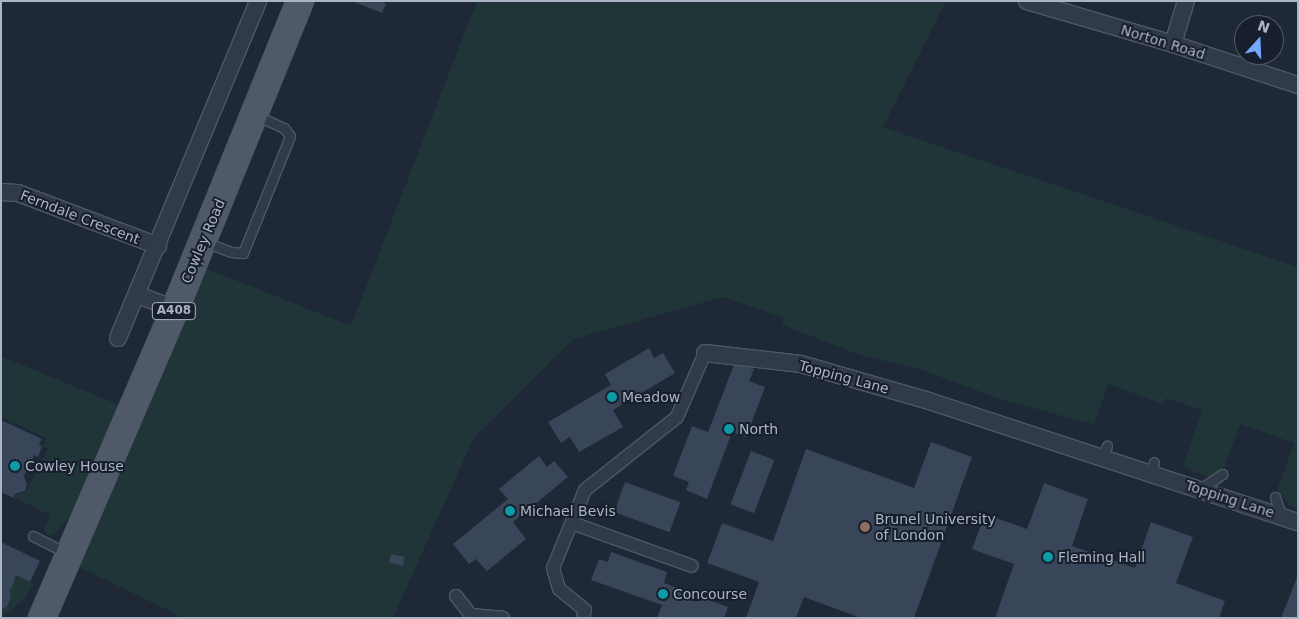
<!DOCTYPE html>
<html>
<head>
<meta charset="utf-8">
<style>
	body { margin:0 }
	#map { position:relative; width:1299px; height:619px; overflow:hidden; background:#1e2837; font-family:"DejaVu Sans",sans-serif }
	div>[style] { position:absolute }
	.green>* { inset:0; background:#203538 }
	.building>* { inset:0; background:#394558; transform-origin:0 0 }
	.roads { filter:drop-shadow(1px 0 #4f5766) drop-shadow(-1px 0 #4f5766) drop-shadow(0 1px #4f5766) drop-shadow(0 -1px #4f5766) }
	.service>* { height:9px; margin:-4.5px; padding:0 4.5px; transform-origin:4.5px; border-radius:4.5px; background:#313a48 }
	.pedestrian>* { height:12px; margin:-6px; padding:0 6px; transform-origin:6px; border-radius:6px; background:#313a48 }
	.minor>* { height:16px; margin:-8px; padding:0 8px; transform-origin:8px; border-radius:8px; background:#313a48 }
	.primary>* { height:26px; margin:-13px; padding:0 13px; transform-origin:13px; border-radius:13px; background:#4f5968 }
	.dots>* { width:14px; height:14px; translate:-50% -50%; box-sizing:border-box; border:2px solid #171f2c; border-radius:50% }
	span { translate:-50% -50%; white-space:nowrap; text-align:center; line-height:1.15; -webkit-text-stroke:4px #171f2c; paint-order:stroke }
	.shield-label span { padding:1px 4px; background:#171f2c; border:1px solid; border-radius:4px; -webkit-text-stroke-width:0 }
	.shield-label { font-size:12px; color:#abb4c5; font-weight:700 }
	.street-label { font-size:14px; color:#abb4c5 }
	.poi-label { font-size:14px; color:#abb4c5 }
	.left { translate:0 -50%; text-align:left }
	.frame { position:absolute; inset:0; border:2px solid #abb4c5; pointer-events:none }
	.north { position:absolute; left:1234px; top:15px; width:50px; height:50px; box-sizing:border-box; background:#171f2c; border:1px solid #525b69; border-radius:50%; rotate:20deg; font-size:14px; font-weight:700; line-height:20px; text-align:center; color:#abb4c5 }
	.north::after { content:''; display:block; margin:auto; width:18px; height:22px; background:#76a6ff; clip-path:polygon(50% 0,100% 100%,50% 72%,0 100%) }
</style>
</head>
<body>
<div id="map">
	<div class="green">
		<div style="clip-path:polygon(477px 1px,946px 1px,883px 127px,1298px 267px,1298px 509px,1289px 505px,1277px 491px,1294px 443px,1240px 424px,1224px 468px,1209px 477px,1183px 467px,1202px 410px,1166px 398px,1164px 404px,1108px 384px,1094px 424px,1080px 421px,997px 398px,916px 368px,863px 356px,782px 325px,784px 318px,723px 297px,574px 339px,474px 437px,393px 618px,184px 618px,67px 561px,197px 265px,351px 326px)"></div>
		<div style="clip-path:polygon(1px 356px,119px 405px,72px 515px,53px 535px,48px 535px,44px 531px,50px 515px,15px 498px,17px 495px,26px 492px,48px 449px,42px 446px,46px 438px,1px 417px)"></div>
		<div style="clip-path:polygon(16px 575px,34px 584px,24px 600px,1px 617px,1px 610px,7px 607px,11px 597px,9px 589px,11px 590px)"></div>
	</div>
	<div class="building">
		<div style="clip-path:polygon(352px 1px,380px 1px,386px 4px,382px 13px)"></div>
		<div style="clip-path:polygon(649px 348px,654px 358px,663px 353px,675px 373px,613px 410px,623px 427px,579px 452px,570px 437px,561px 443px,548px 422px,611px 385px,605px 374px)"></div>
		<div style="clip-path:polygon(735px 362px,754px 369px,749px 381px,765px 387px,746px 437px,732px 432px,707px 499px,686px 490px,689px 482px,673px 476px,692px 426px,708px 432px)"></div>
		<div style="clip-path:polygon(1px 420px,42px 439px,39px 444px,42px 446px,38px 457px,34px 455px,24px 476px,27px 485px,25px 491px,15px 494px,14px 498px,1px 492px)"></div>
		<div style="clip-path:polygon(931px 442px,972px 457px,914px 618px,861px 618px,804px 597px,796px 618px,746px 618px,759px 582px,707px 563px,722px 523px,773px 541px,806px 449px,914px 488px)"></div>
		<div style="left:751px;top:451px;width:25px;height:57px;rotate:21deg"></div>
		<div style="clip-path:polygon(539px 456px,547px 467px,554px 461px,568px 477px,513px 522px,526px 539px,487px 571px,476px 559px,469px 564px,453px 544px,508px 499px,499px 489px)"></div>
		<div style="left:625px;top:482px;width:59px;height:32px;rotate:20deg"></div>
		<div style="clip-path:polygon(1044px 483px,1088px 499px,1072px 546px,1135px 568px,1151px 522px,1193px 537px,1176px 583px,1225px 601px,1219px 618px,995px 618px,1014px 564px,972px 549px,985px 514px,1027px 529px)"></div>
		<div style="clip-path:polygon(1px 542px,40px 561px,30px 582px,16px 575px,11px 590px,9px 589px,11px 597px,7px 607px,1px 610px)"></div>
		<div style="clip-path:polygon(611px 552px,667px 572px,664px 583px,728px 607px,724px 618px,657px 618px,662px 605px,591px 580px,599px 559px,608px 562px)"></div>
		<div style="left:391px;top:554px;width:14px;height:9px;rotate:12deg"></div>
		<div style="clip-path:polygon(1298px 575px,1298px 618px,1281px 618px)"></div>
	</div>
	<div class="roads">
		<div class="service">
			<div style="left:205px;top:242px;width:28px;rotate:21deg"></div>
			<div style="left:231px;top:252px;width:12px;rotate:5deg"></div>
			<div style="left:243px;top:253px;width:126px;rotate:-68.1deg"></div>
			<div style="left:290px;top:136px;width:10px;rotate:-127deg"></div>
			<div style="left:284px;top:128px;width:32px;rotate:-156deg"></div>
			<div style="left:1103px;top:458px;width:13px;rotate:-72deg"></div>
			<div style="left:1151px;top:473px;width:11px;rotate:-75deg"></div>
			<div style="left:1200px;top:489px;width:27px;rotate:-34deg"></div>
			<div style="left:1275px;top:497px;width:20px;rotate:72deg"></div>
			<div style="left:33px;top:536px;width:38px;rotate:27deg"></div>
		</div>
		<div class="pedestrian">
			<div style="left:572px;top:523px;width:127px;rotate:19.7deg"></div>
			<div style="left:456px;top:596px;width:24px;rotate:52deg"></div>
			<div style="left:473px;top:618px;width:4px;rotate:-124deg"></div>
			<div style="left:471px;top:615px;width:32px;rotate:5deg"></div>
			<div style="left:583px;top:618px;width:8px;rotate:-76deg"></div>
			<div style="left:585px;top:610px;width:33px;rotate:-141deg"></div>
			<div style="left:559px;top:589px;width:22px;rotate:-106deg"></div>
			<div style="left:553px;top:568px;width:84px;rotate:-67.7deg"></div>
			<div style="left:585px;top:490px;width:117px;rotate:-38.4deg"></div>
			<div style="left:677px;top:417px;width:70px;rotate:-66.4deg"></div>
		</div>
		<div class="minor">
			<div style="left:1027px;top:1px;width:152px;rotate:16.4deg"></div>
			<div style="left:1173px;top:44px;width:132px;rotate:18.2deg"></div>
			<div style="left:1173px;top:44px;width:45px;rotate:-73.2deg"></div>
			<div style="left:1px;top:192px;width:17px;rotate:3deg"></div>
			<div style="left:18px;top:193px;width:150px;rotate:20.7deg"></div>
			<div style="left:138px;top:295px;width:40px;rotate:21deg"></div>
			<div style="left:118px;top:338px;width:365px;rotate:-67.4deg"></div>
			<div style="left:705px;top:353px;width:97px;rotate:6.5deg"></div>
			<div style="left:801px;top:364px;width:133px;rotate:16.1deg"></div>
			<div style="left:929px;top:401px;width:388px;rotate:18.2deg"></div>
		</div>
		<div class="primary">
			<div style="left:42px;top:618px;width:336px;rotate:-66.7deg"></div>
			<div style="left:175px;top:309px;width:332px;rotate:-67.9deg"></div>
		</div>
	</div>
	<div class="dots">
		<div style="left:612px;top:397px;background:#0f9aa8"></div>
		<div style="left:729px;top:429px;background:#0f9aa8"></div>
		<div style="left:15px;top:466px;background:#0f9aa8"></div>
		<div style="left:510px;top:511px;background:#0f9aa8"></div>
		<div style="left:865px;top:527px;background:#8d6e63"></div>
		<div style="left:1048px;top:557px;background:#0f9aa8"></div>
		<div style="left:663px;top:594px;background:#0f9aa8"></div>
	</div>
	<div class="shield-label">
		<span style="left:174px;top:311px">A408</span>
	</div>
	<div class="street-label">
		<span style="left:1163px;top:42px;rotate:17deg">Norton Road</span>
		<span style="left:80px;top:217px;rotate:21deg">Ferndale Crescent</span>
		<span style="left:203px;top:241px;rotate:-67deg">Cowley Road</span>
		<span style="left:844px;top:377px;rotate:15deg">Topping Lane</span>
		<span style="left:1230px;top:499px;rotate:18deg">Topping Lane</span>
	</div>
	<div class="poi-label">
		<span class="left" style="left:622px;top:397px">Meadow</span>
		<span class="left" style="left:739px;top:429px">North</span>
		<span class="left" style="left:25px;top:466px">Cowley House</span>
		<span class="left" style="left:520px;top:511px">Michael Bevis</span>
		<span class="left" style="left:875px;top:527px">Brunel University<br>of London</span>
		<span class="left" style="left:1058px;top:557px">Fleming Hall</span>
		<span class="left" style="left:673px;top:594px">Concourse</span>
	</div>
	<div class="frame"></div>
	<div class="north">N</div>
</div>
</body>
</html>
